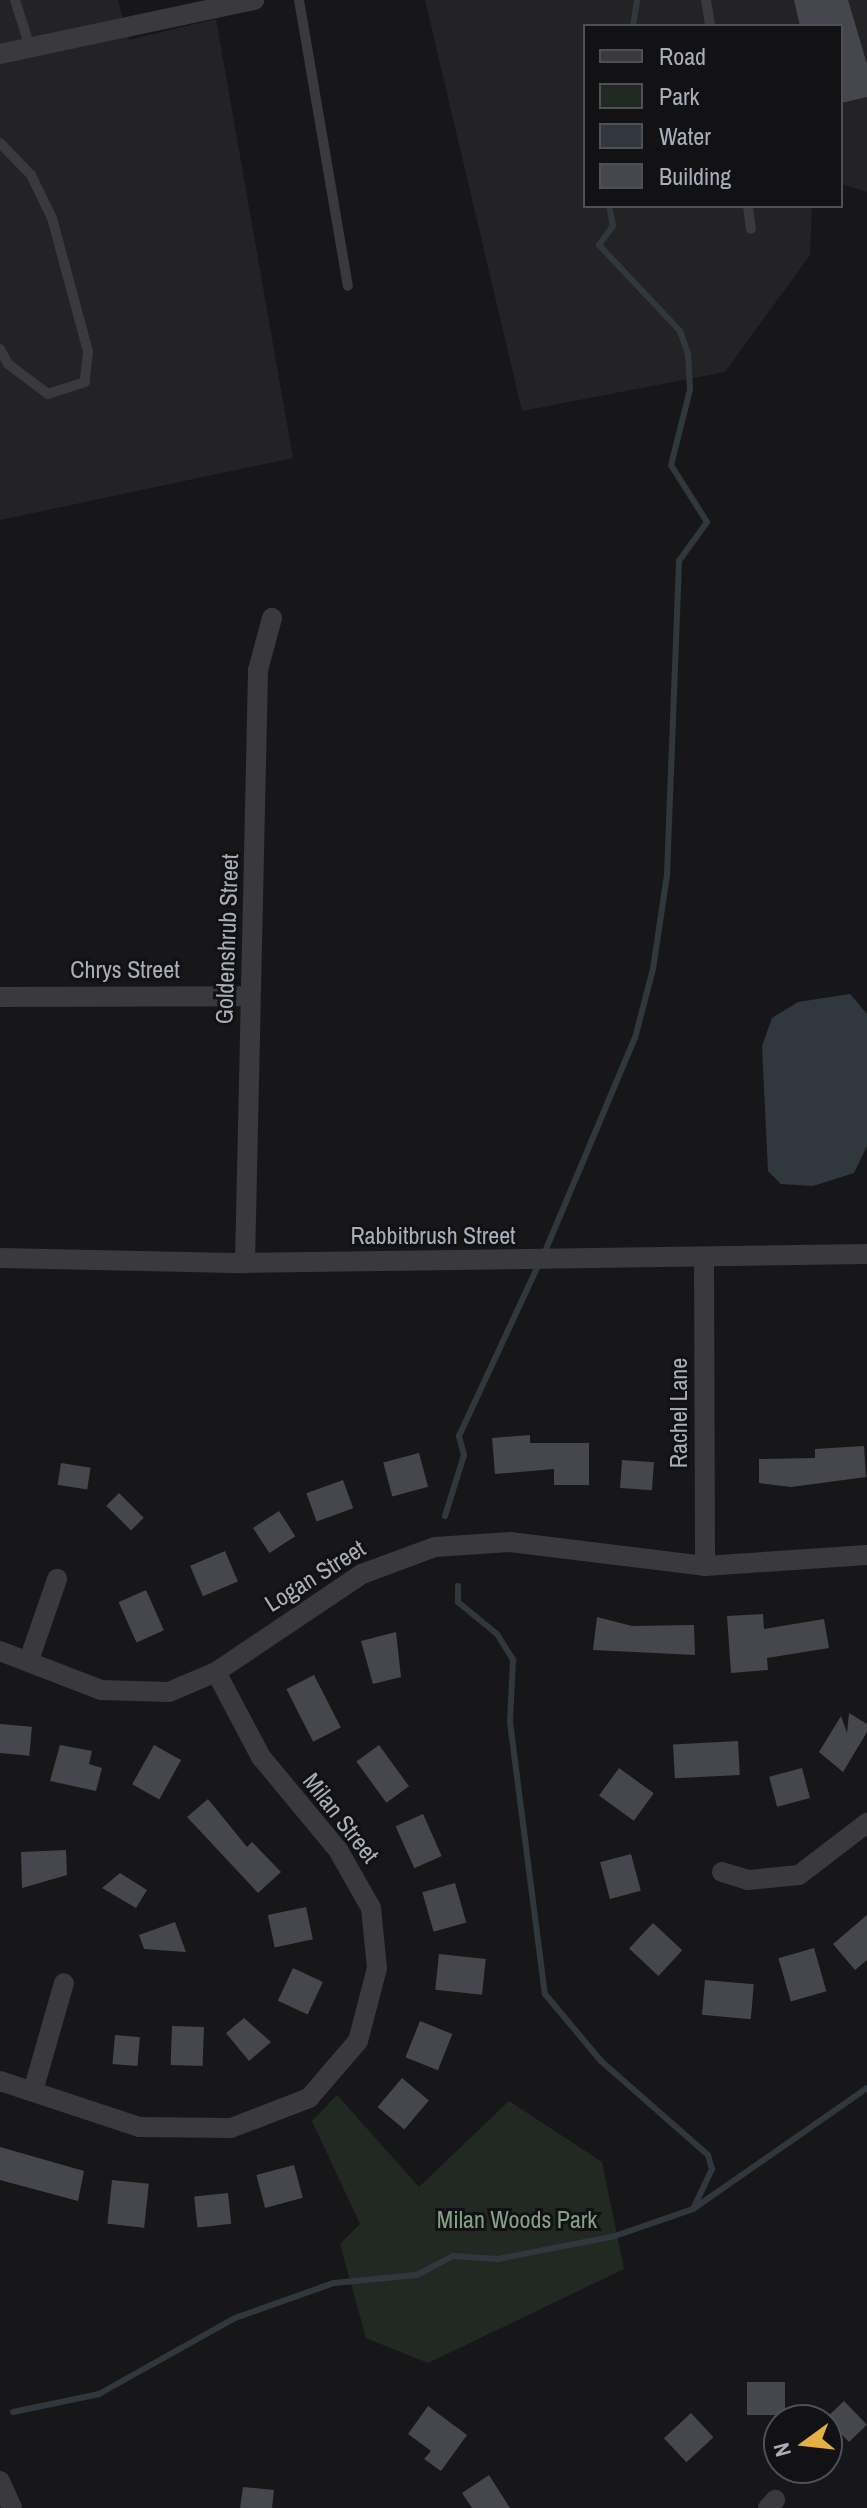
<!DOCTYPE html>
<html>
<head>
<meta charset="utf-8">
<style>
	body { margin:0 }
	#map { position:relative; width:867px; height:2508px; overflow:hidden; background:#171719; font-family:"Archivo Narrow",sans-serif }
	div>[style] { position:absolute }
	.built>* { inset:0; background:#232326 }
	.green>* { inset:0; background:#222923 }
	.water>* { inset:0; background:#30383e }
	.stream>* { height:6px; margin:-3px; padding:0 3px; transform-origin:3px; border-radius:3px; background:#30383e }
	.building>* { inset:0; background:#46474c; transform-origin:0 0 }
	.service>* { height:10px; margin:-5px; padding:0 5px; transform-origin:5px; border-radius:5px; background:#39393e }
	.minor>* { height:20px; margin:-10px; padding:0 10px; transform-origin:10px; border-radius:10px; background:#39393e }
	span { translate:-50% -50%; white-space:nowrap; text-align:center; line-height:1.15; -webkit-text-stroke:6px #121214; paint-order:stroke }
	.street-label { font-size:24px; color:#aaaeb8 }
	.park-label { font-size:24px; color:#83a185 }
	.legend { position:absolute; left:583px; top:24px; width:260px; height:184px; box-sizing:border-box; background:#121214; border:2px solid #4f5056; margin:0; padding:10px 14px; list-style:none; font-size:24px; color:#aaaeb8 }
	.legend li { display:flex; align-items:center; gap:16px; height:40px }
	.legend b { width:40px; border:2px solid #4f5056 }
	.north { position:absolute; left:763px; top:2404px; width:80px; height:80px; box-sizing:border-box; background:#121214; border:2px solid #4f5056; border-radius:50%; rotate:255deg; font-size:22px; font-weight:700; line-height:32px; text-align:center; color:#aaaeb8 }
	.north::after { content:''; display:block; margin:auto; width:28px; height:36px; background:#e5b143; clip-path:polygon(50% 0,100% 100%,50% 72%,0 100%) }
</style>
</head>
<body>
<div id="map">
	<div class="built">
		<div style="clip-path:polygon(0 0,118px 0,129px 40px,216px 19px,293px 458px,0 520px)"></div>
		<div style="clip-path:polygon(425px 0,867px 0,867px 192px,841px 184px,841px 26px,585px 26px,585px 206px,812px 206px,810px 255px,725px 372px,522px 411px)"></div>
	</div>
	<div class="green">
		<div style="clip-path:polygon(337px 2095px,419px 2187px,509px 2101px,602px 2162px,624px 2269px,428px 2363px,366px 2338px,340px 2244px,360px 2224px,312px 2121px)"></div>
	</div>
	<div class="water">
		<div style="clip-path:polygon(850px 994px,867px 1014px,867px 1146px,854px 1173px,813px 1186px,781px 1184px,768px 1171px,762px 1046px,772px 1018px,798px 1002px)"></div>
	</div>
	<div class="stream">
		<div style="left:633px;top:26px;width:26px;rotate:-81deg"></div>
		<div style="left:544px;top:1254px;width:234px;rotate:-67.2deg"></div>
		<div style="left:635px;top:1038px;width:71px;rotate:-75.4deg"></div>
		<div style="left:653px;top:969px;width:95px;rotate:-81.5deg"></div>
		<div style="left:667px;top:875px;width:314px;rotate:-87.8deg"></div>
		<div style="left:679px;top:561px;width:48px;rotate:-54.3deg"></div>
		<div style="left:707px;top:522px;width:67px;rotate:-122.3deg"></div>
		<div style="left:671px;top:465px;width:77px;rotate:-75.8deg"></div>
		<div style="left:690px;top:390px;width:36px;rotate:-93deg"></div>
		<div style="left:688px;top:354px;width:24px;rotate:-109deg"></div>
		<div style="left:680px;top:331px;width:118px;rotate:-133.3deg"></div>
		<div style="left:599px;top:245px;width:24px;rotate:-54deg"></div>
		<div style="left:613px;top:226px;width:20px;rotate:-101deg"></div>
		<div style="left:445px;top:1516px;width:64px;rotate:-72.7deg"></div>
		<div style="left:464px;top:1455px;width:20px;rotate:-105deg"></div>
		<div style="left:459px;top:1436px;width:190px;rotate:-65.1deg"></div>
		<div style="left:458px;top:1586px;width:16px;rotate:90deg"></div>
		<div style="left:458px;top:1602px;width:50px;rotate:39.4deg"></div>
		<div style="left:497px;top:1634px;width:31px;rotate:58deg"></div>
		<div style="left:513px;top:1660px;width:62px;rotate:92.8deg"></div>
		<div style="left:510px;top:1722px;width:274px;rotate:82.7deg"></div>
		<div style="left:545px;top:1994px;width:87px;rotate:50.1deg"></div>
		<div style="left:601px;top:2061px;width:142px;rotate:41.3deg"></div>
		<div style="left:708px;top:2155px;width:15px;rotate:74deg"></div>
		<div style="left:712px;top:2169px;width:44px;rotate:115.4deg"></div>
		<div style="left:13px;top:2412px;width:88px;rotate:-11.8deg"></div>
		<div style="left:99px;top:2394px;width:156px;rotate:-29.2deg"></div>
		<div style="left:235px;top:2318px;width:105px;rotate:-19.5deg"></div>
		<div style="left:334px;top:2283px;width:83px;rotate:-5.5deg"></div>
		<div style="left:417px;top:2275px;width:41px;rotate:-27.8deg"></div>
		<div style="left:453px;top:2256px;width:45px;rotate:3.8deg"></div>
		<div style="left:498px;top:2259px;width:119px;rotate:-11.1deg"></div>
		<div style="left:615px;top:2236px;width:83px;rotate:-19.1deg"></div>
		<div style="left:693px;top:2209px;width:212px;rotate:-34.8deg"></div>
	</div>
	<div class="building">
		<div style="clip-path:polygon(794px 0,848px 0,867px 64px,867px 97px,841px 103px,841px 26px,800px 26px)"></div>
		<div style="clip-path:polygon(530px 1435px,530px 1443px,589px 1443px,589px 1485px,554px 1485px,554px 1469px,495px 1474px,492px 1438px)"></div>
		<div style="clip-path:polygon(864px 1446px,866px 1477px,791px 1487px,759px 1483px,759px 1459px,815px 1458px,815px 1449px)"></div>
		<div style="left:419px;top:1453px;width:35px;height:37px;rotate:75deg"></div>
		<div style="left:622px;top:1460px;width:32px;height:28px;rotate:4deg"></div>
		<div style="left:61px;top:1463px;width:30px;height:22px;rotate:9deg"></div>
		<div style="left:343px;top:1480px;width:30px;height:39px;rotate:70deg"></div>
		<div style="left:119px;top:1493px;width:35px;height:18px;rotate:45deg"></div>
		<div style="left:279px;top:1511px;width:30px;height:31px;rotate:57deg"></div>
		<div style="left:225px;top:1551px;width:33px;height:38px;rotate:67deg"></div>
		<div style="left:146px;top:1590px;width:44px;height:30px;rotate:66deg"></div>
		<div style="clip-path:polygon(763px 1614px,764px 1629px,824px 1619px,829px 1648px,767px 1658px,768px 1670px,731px 1673px,727px 1616px)"></div>
		<div style="clip-path:polygon(597px 1617px,632px 1626px,694px 1625px,695px 1655px,593px 1650px)"></div>
		<div style="clip-path:polygon(396px 1632px,401px 1677px,373px 1684px,361px 1641px)"></div>
		<div style="left:314px;top:1675px;width:59px;height:31px;rotate:63deg"></div>
		<div style="clip-path:polygon(849px 1713px,867px 1724px,867px 1732px,843px 1772px,819px 1752px,841px 1716px,847px 1733px)"></div>
		<div style="left:0;top:1724px;width:32px;height:29px;rotate:5deg"></div>
		<div style="left:738px;top:1741px;width:34px;height:65px;rotate:87deg"></div>
		<div style="clip-path:polygon(60px 1745px,92px 1751px,89px 1764px,102px 1768px,96px 1791px,50px 1781px)"></div>
		<div style="left:154px;top:1745px;width:31px;height:45px;rotate:29deg"></div>
		<div style="left:379px;top:1745px;width:51px;height:28px;rotate:54deg"></div>
		<div style="left:619px;top:1768px;width:43px;height:34px;rotate:36deg"></div>
		<div style="left:802px;top:1768px;width:31px;height:34px;rotate:75deg"></div>
		<div style="clip-path:polygon(208px 1799px,247px 1847px,252px 1842px,281px 1872px,258px 1893px,187px 1817px)"></div>
		<div style="left:423px;top:1814px;width:46px;height:30px;rotate:66deg"></div>
		<div style="clip-path:polygon(66px 1850px,67px 1875px,22px 1888px,21px 1852px)"></div>
		<div style="left:631px;top:1854px;width:38px;height:32px;rotate:75deg"></div>
		<div style="clip-path:polygon(120px 1873px,147px 1890px,136px 1908px,102px 1888px)"></div>
		<div style="left:455px;top:1883px;width:41px;height:34px;rotate:74deg"></div>
		<div style="left:306px;top:1907px;width:33px;height:39px;rotate:78deg"></div>
		<div style="clip-path:polygon(867px 1915px,867px 1960px,855px 1970px,833px 1944px)"></div>
		<div style="clip-path:polygon(175px 1922px,186px 1952px,144px 1949px,139px 1935px)"></div>
		<div style="left:653px;top:1923px;width:40px;height:35px;rotate:43deg"></div>
		<div style="left:814px;top:1948px;width:45px;height:37px;rotate:74deg"></div>
		<div style="left:439px;top:1954px;width:47px;height:36px;rotate:6deg"></div>
		<div style="left:293px;top:1968px;width:33px;height:36px;rotate:25deg"></div>
		<div style="left:705px;top:1980px;width:49px;height:35px;rotate:5deg"></div>
		<div style="clip-path:polygon(244px 2018px,271px 2042px,249px 2061px,226px 2033px)"></div>
		<div style="left:420px;top:2021px;width:35px;height:39px;rotate:22deg"></div>
		<div style="left:172px;top:2026px;width:32px;height:39px;rotate:2deg"></div>
		<div style="left:115px;top:2035px;width:25px;height:29px;rotate:5deg"></div>
		<div style="left:402px;top:2078px;width:35px;height:38px;rotate:40deg"></div>
		<div style="clip-path:polygon(0 2147px,84px 2171px,78px 2201px,0 2180px)"></div>
		<div style="left:294px;top:2165px;width:34px;height:39px;rotate:75deg"></div>
		<div style="left:112px;top:2180px;width:37px;height:44px;rotate:6deg"></div>
		<div style="left:228px;top:2193px;width:31px;height:34px;rotate:84deg"></div>
		<div style="left:747px;top:2382px;width:38px;height:33px"></div>
		<div style="left:844px;top:2401px;width:33px;height:25px;rotate:46deg"></div>
		<div style="clip-path:polygon(428px 2406px,467px 2435px,441px 2471px,424px 2459px,431px 2451px,408px 2434px)"></div>
		<div style="left:691px;top:2413px;width:33px;height:37px;rotate:47deg"></div>
		<div style="clip-path:polygon(489px 2475px,510px 2508px,472px 2508px,462px 2493px)"></div>
		<div style="clip-path:polygon(243px 2487px,274px 2490px,272px 2508px,240px 2508px)"></div>
	</div>
	<div class="service">
		<div style="left:15px;top:0;width:49px;rotate:72.3deg"></div>
		<div style="left:299px;top:0;width:290px;rotate:80.3deg"></div>
		<div style="left:706px;top:0;width:26px;rotate:81deg"></div>
		<div style="left:0;top:143px;width:45px;rotate:45.9deg"></div>
		<div style="left:31px;top:175px;width:48px;rotate:64deg"></div>
		<div style="left:52px;top:218px;width:138px;rotate:74.9deg"></div>
		<div style="left:88px;top:351px;width:31px;rotate:96deg"></div>
		<div style="left:85px;top:382px;width:39px;rotate:162deg"></div>
		<div style="left:48px;top:394px;width:50px;rotate:-143.1deg"></div>
		<div style="left:8px;top:364px;width:17px;rotate:-118deg"></div>
		<div style="left:748px;top:206px;width:23px;rotate:83deg"></div>
	</div>
	<div class="minor">
		<div style="left:0;top:54px;width:260px;rotate:-12deg"></div>
		<div style="left:0;top:997px;width:250px;rotate:-0.2deg"></div>
		<div style="left:0;top:1258px;width:245px;rotate:1.2deg"></div>
		<div style="left:245px;top:1263px;width:622px;rotate:-0.83deg"></div>
		<div style="left:704px;top:1259px;width:307px;rotate:89.8deg"></div>
		<div style="left:245px;top:1263px;width:593px;rotate:-88.74deg"></div>
		<div style="left:258px;top:670px;width:54px;rotate:-74.9deg"></div>
		<div style="left:0;top:1651px;width:108px;rotate:21.1deg"></div>
		<div style="left:101px;top:1690px;width:68px;rotate:1.7deg"></div>
		<div style="left:169px;top:1692px;width:51px;rotate:-23.1deg"></div>
		<div style="left:216px;top:1672px;width:176px;rotate:-33.9deg"></div>
		<div style="left:362px;top:1574px;width:78px;rotate:-20.3deg"></div>
		<div style="left:435px;top:1547px;width:75px;rotate:-3.8deg"></div>
		<div style="left:510px;top:1542px;width:196px;rotate:7deg"></div>
		<div style="left:705px;top:1566px;width:162px;rotate:-3.9deg"></div>
		<div style="left:29px;top:1660px;width:86px;rotate:-70.9deg"></div>
		<div style="left:722px;top:1872px;width:27px;rotate:17deg"></div>
		<div style="left:748px;top:1880px;width:51px;rotate:-5.6deg"></div>
		<div style="left:799px;top:1875px;width:86px;rotate:-37.4deg"></div>
		<div style="left:0;top:2081px;width:146px;rotate:18.3deg"></div>
		<div style="left:139px;top:2127px;width:92px;rotate:0.6deg"></div>
		<div style="left:231px;top:2128px;width:84px;rotate:-21deg"></div>
		<div style="left:309px;top:2098px;width:75px;rotate:-49.3deg"></div>
		<div style="left:358px;top:2041px;width:75px;rotate:-75.4deg"></div>
		<div style="left:377px;top:1968px;width:60px;rotate:-95.7deg"></div>
		<div style="left:371px;top:1908px;width:67px;rotate:-119.6deg"></div>
		<div style="left:338px;top:1850px;width:121px;rotate:-129.6deg"></div>
		<div style="left:261px;top:1757px;width:96px;rotate:-117.9deg"></div>
		<div style="left:33px;top:2091px;width:112px;rotate:-74deg"></div>
		<div style="left:0;top:2481px;width:30px;rotate:66deg"></div>
		<div style="left:768px;top:2508px;width:11px;rotate:-49deg"></div>
	</div>
	<div class="street-label">
		<span style="left:227px;top:939px;rotate:-88deg">Goldenshrub Street</span>
		<span style="left:125px;top:970px">Chrys Street</span>
		<span style="left:433px;top:1236px">Rabbitbrush Street</span>
		<span style="left:679px;top:1413px;rotate:-90deg">Rachel Lane</span>
		<span style="left:315px;top:1576px;rotate:-32deg">Logan Street</span>
		<span style="left:341px;top:1818px;rotate:52deg">Milan Street</span>
	</div>
	<div class="park-label">
		<span style="left:517px;top:2220px">Milan Woods Park</span>
	</div>
	<ul class="legend">
	<li><b style="height:10px;background:#39393e"></b>Road</li>
	<li><b style="height:22px;background:#222923"></b>Park</li>
	<li><b style="height:22px;background:#30383e"></b>Water</li>
	<li><b style="height:22px;background:#46474c"></b>Building</li>
	</ul>
	<div class="north">N</div>
</div>
</body>
</html>
